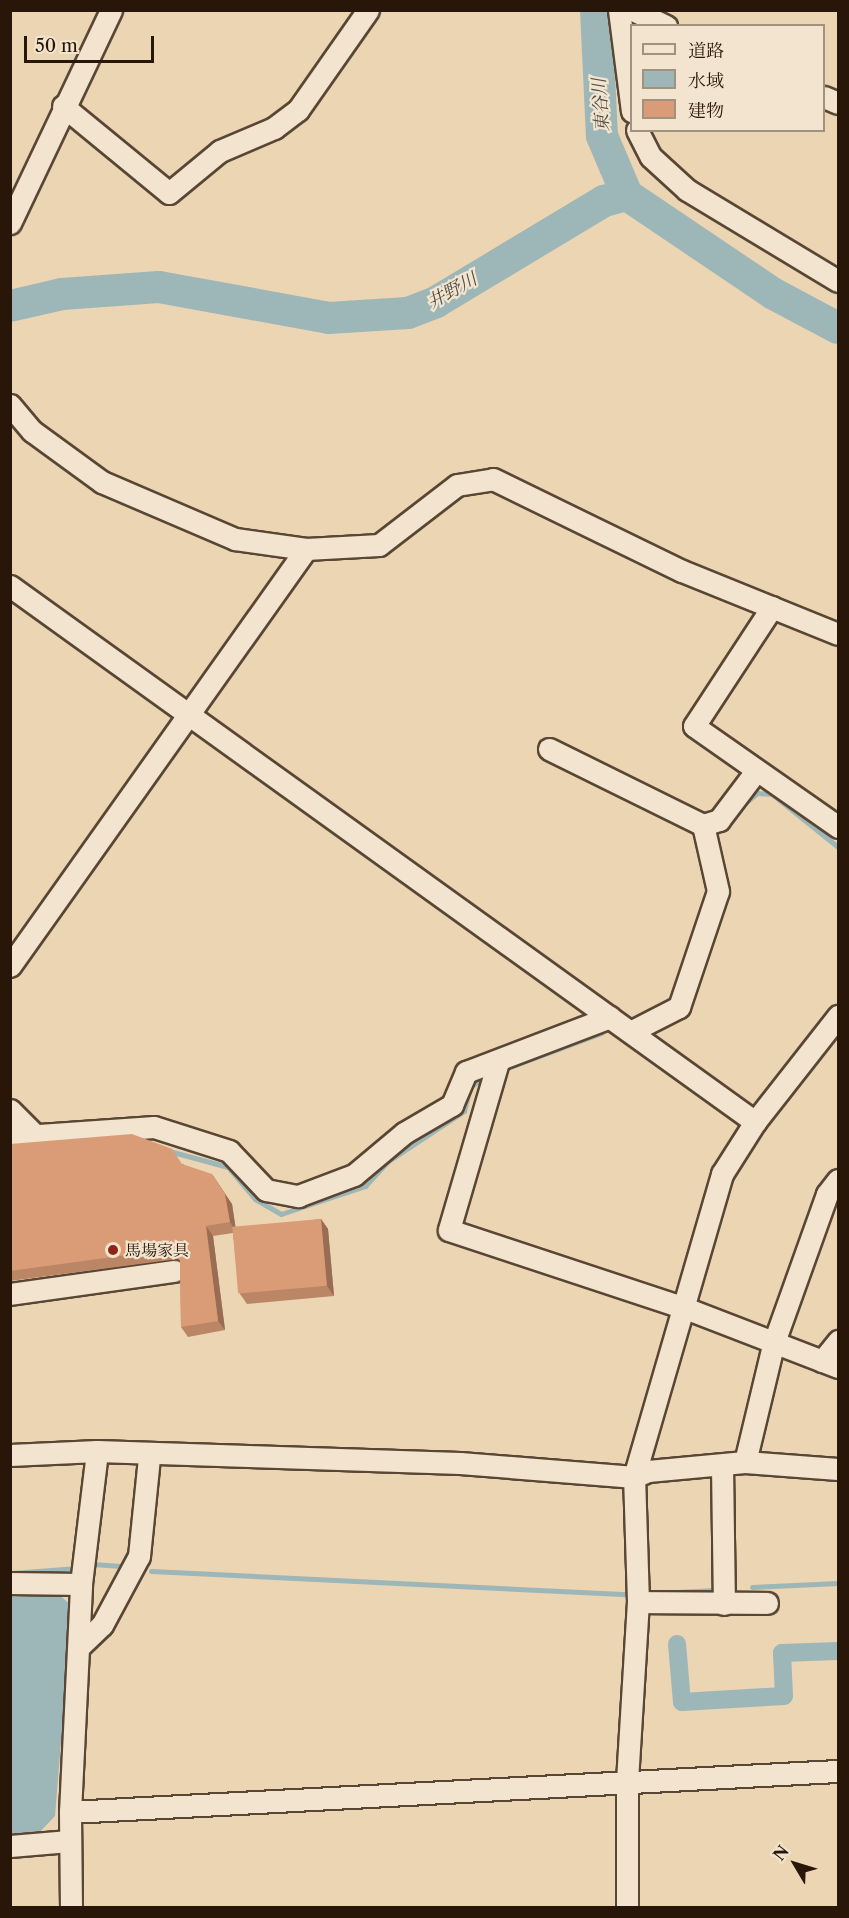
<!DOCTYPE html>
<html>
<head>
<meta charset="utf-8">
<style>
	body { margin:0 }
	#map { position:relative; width:849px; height:1918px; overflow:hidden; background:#ebd5b3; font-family:"Libre Caslon Text","Noto Serif JP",serif }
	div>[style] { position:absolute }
	.water>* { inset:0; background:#9db6b8 }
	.stream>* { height:5px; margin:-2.5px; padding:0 2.5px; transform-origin:2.5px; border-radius:2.5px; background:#9db6b8 }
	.canal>* { height:18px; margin:-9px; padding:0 9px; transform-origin:9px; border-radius:9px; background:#9db6b8 }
	.river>* { height:32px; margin:-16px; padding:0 16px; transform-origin:16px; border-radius:16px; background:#9db6b8 }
	.roads { filter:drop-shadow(2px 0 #594634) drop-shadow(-2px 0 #594634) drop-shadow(0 2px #594634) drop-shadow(0 -2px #594634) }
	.minor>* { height:21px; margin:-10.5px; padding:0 10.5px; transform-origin:10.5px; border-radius:10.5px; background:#f2e4ce }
	.wall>* { inset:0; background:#bb8666 }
	.shaded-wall>* { inset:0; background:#996d53 }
	.building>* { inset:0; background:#da9c77; transform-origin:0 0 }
	.dots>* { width:16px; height:16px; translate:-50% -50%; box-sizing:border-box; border:3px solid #f2e4ce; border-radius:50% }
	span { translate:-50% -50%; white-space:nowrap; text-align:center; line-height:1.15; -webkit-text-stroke:4.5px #f2e4ce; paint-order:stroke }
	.poi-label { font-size:16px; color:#281709 }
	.left { translate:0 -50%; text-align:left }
	.water-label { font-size:18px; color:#514f46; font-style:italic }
	.frame { position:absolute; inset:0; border:12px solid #281709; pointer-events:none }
	.legend { position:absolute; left:630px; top:24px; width:195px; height:108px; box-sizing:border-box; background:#f2e4ce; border:2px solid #a1927f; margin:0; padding:8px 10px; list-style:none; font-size:18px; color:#281709 }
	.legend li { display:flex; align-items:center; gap:12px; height:30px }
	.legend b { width:30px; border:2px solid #a1927f }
	.north { position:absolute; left:765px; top:1834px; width:60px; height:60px; -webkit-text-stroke:4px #f2e4ce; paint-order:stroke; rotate:308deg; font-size:16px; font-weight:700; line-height:24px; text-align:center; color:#281709 }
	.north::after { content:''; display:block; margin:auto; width:21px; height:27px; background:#281709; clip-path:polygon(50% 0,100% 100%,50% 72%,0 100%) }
	.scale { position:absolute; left:24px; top:36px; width:130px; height:27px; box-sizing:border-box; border:3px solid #281709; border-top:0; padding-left:8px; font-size:18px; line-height:21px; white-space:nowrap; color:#281709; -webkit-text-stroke:4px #f2e4ce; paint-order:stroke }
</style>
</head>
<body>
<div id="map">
	<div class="water">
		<div style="clip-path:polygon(55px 1591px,72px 1606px,55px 1816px,37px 1835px,11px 1839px,10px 1593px)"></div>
	</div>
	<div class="stream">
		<div style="left:745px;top:803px;width:16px;rotate:-40deg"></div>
		<div style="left:757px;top:793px;width:15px;rotate:4deg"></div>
		<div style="left:772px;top:794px;width:85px;rotate:38.8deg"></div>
		<div style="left:502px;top:1070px;width:106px;rotate:-20.5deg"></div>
		<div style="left:169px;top:1151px;width:61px;rotate:15.2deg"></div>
		<div style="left:228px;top:1167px;width:42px;rotate:49.8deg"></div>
		<div style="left:255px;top:1199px;width:30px;rotate:30deg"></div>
		<div style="left:281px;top:1214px;width:89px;rotate:-18.4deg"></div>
		<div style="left:365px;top:1186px;width:33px;rotate:-47deg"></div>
		<div style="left:387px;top:1162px;width:92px;rotate:-33.5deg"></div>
		<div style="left:464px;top:1111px;width:25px;rotate:-76deg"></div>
		<div style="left:470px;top:1087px;width:19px;rotate:-36deg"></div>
		<div style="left:93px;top:1564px;width:31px;rotate:4deg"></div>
		<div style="left:151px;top:1571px;width:477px;rotate:2.8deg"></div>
		<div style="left:12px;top:1573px;width:65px;rotate:-4.4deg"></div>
		<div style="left:752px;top:1587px;width:86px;rotate:-2.7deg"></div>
		<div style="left:677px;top:1592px;width:39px;rotate:-3deg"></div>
	</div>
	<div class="canal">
		<div style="left:677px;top:1644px;width:58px;rotate:85.1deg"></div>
		<div style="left:682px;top:1702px;width:102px;rotate:-3.4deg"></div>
		<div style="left:784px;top:1696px;width:43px;rotate:-92.7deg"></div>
		<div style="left:782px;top:1653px;width:56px;rotate:-2deg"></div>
	</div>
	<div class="river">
		<div style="left:596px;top:10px;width:126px;rotate:87.3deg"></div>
		<div style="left:602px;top:136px;width:64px;rotate:67deg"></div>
		<div style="left:627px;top:195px;width:177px;rotate:34deg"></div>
		<div style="left:774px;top:294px;width:72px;rotate:28deg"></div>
		<div style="left:10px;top:306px;width:53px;rotate:-13deg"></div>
		<div style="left:62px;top:294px;width:97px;rotate:-4.1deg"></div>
		<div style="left:159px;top:287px;width:173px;rotate:10.3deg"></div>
		<div style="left:329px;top:318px;width:79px;rotate:-3.6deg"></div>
		<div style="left:408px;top:313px;width:30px;rotate:-21deg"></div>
		<div style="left:436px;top:302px;width:196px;rotate:-31deg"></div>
		<div style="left:604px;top:201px;width:24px;rotate:-15deg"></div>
	</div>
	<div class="roads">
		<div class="minor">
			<div style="left:619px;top:10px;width:102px;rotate:82.7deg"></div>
			<div style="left:633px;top:10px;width:37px;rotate:26deg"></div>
			<div style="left:824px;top:97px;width:15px;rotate:23deg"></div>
			<div style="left:63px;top:106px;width:137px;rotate:39.4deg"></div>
			<div style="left:169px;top:193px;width:66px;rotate:-39.5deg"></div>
			<div style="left:220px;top:151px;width:59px;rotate:-23.1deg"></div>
			<div style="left:274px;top:128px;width:30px;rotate:-37deg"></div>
			<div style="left:298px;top:110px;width:122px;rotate:-55deg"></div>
			<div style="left:637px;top:130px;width:30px;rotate:63deg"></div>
			<div style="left:651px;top:157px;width:49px;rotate:42.5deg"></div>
			<div style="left:687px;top:190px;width:176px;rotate:31.1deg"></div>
			<div style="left:10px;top:223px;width:236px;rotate:-64.6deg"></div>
			<div style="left:10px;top:405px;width:34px;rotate:50deg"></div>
			<div style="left:32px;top:431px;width:87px;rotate:36.1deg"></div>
			<div style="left:102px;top:482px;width:145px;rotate:23.2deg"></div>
			<div style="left:235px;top:539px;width:72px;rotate:8deg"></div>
			<div style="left:306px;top:549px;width:73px;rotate:-3.1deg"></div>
			<div style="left:379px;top:545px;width:98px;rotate:-37.6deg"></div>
			<div style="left:457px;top:485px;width:36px;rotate:-9deg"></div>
			<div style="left:493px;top:479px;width:210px;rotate:26deg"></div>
			<div style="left:682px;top:571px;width:168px;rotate:22deg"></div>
			<div style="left:10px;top:586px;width:918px;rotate:35.73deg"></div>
			<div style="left:772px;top:607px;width:142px;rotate:123.2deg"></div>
			<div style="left:694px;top:726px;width:176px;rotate:35deg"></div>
			<div style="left:549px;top:749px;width:172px;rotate:26.3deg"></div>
			<div style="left:703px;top:825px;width:17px;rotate:-17deg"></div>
			<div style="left:719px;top:820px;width:61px;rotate:-52.9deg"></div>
			<div style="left:10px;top:966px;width:511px;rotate:-54.63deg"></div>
			<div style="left:632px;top:1031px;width:53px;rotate:-27.1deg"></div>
			<div style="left:679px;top:1007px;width:122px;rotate:-71.4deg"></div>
			<div style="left:718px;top:891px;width:68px;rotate:-102.8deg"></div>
			<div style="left:498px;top:1062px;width:175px;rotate:106.3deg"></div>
			<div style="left:449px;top:1230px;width:249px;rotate:18.3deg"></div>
			<div style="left:685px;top:1308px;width:164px;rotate:21.1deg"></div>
			<div style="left:10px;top:1110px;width:31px;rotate:45deg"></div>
			<div style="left:10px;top:1137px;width:144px;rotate:-4deg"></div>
			<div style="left:154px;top:1127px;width:79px;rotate:17.7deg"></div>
			<div style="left:229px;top:1151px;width:54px;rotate:46.5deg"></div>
			<div style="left:266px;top:1190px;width:33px;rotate:11deg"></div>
			<div style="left:298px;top:1196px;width:60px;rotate:-20.6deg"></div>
			<div style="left:354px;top:1175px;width:65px;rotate:-40deg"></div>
			<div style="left:404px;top:1133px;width:56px;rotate:-30.3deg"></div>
			<div style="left:452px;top:1105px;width:36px;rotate:-67deg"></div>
			<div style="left:466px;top:1072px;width:154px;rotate:-20.9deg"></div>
			<div style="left:10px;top:1294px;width:166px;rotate:-8deg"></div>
			<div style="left:822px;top:1361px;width:26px;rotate:-51deg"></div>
			<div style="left:10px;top:1455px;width:87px;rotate:-2.6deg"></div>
			<div style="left:97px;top:1451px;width:363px;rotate:1.9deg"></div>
			<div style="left:460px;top:1463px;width:175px;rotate:4.6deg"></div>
			<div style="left:634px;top:1477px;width:15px;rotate:-23deg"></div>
			<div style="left:648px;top:1471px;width:97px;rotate:-5.3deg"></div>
			<div style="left:745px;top:1462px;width:93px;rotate:4.3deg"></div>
			<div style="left:745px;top:1462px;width:120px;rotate:-76.5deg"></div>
			<div style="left:773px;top:1345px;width:160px;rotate:-70.3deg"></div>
			<div style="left:827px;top:1194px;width:18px;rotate:-52deg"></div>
			<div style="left:722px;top:1465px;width:139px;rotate:89.2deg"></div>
			<div style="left:10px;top:1583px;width:71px;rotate:0.8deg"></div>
			<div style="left:638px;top:1602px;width:129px;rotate:0.4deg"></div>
			<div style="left:81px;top:1645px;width:29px;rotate:-44deg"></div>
			<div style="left:102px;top:1625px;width:78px;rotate:-61.8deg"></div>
			<div style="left:139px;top:1556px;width:100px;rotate:-84.2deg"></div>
			<div style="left:70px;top:1812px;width:769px;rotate:-3.06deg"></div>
			<div style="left:10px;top:1846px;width:59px;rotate:-4.8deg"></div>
			<div style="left:71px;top:1908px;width:96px;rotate:-90.6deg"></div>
			<div style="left:70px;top:1812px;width:228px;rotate:-87.2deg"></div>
			<div style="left:81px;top:1584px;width:134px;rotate:-83.1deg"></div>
			<div style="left:627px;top:1908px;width:127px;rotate:-90deg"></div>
			<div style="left:627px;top:1781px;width:179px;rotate:-86.5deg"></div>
			<div style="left:638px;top:1602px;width:125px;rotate:-91.8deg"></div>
			<div style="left:634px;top:1477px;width:316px;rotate:-73.8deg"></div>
			<div style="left:722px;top:1174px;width:62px;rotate:-57.6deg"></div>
			<div style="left:755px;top:1122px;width:135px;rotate:-51.9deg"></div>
		</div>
	</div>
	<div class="wall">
		<div style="clip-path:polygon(10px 1144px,183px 1164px,232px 1204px,236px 1229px,321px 1219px,328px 1229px,334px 1296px,247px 1304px,240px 1294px,233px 1233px,213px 1236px,225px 1330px,188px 1337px,181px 1327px,180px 1261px,178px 1259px,10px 1281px)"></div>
	</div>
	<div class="shaded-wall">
		<div style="clip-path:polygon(212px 1174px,232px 1204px,236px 1232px,230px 1222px)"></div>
		<div style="clip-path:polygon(321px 1219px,328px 1229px,334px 1296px,327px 1286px)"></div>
		<div style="clip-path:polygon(206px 1226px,213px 1236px,225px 1330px,218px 1321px)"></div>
	</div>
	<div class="building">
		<div style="clip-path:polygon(132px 1134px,172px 1149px,182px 1164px,212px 1174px,225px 1194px,230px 1222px,206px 1226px,218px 1321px,181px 1327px,180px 1260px,171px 1249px,10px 1271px,10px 1144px)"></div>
		<div style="left:321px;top:1219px;width:67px;height:89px;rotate:85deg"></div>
	</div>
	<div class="dots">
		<div style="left:113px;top:1250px;background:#8f2418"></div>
	</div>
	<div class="poi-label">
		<span class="left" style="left:125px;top:1250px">馬場家具</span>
	</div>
	<div class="water-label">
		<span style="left:601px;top:105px;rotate:-94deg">東谷川</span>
		<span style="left:452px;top:291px;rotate:-29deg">井野川</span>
	</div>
	<div class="frame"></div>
	<ul class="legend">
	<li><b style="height:8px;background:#f2e4ce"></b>道路</li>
	<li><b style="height:16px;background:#9db6b8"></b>水域</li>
	<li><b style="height:16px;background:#da9c77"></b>建物</li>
	</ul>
	<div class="north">N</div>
	<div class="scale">50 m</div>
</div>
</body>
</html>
